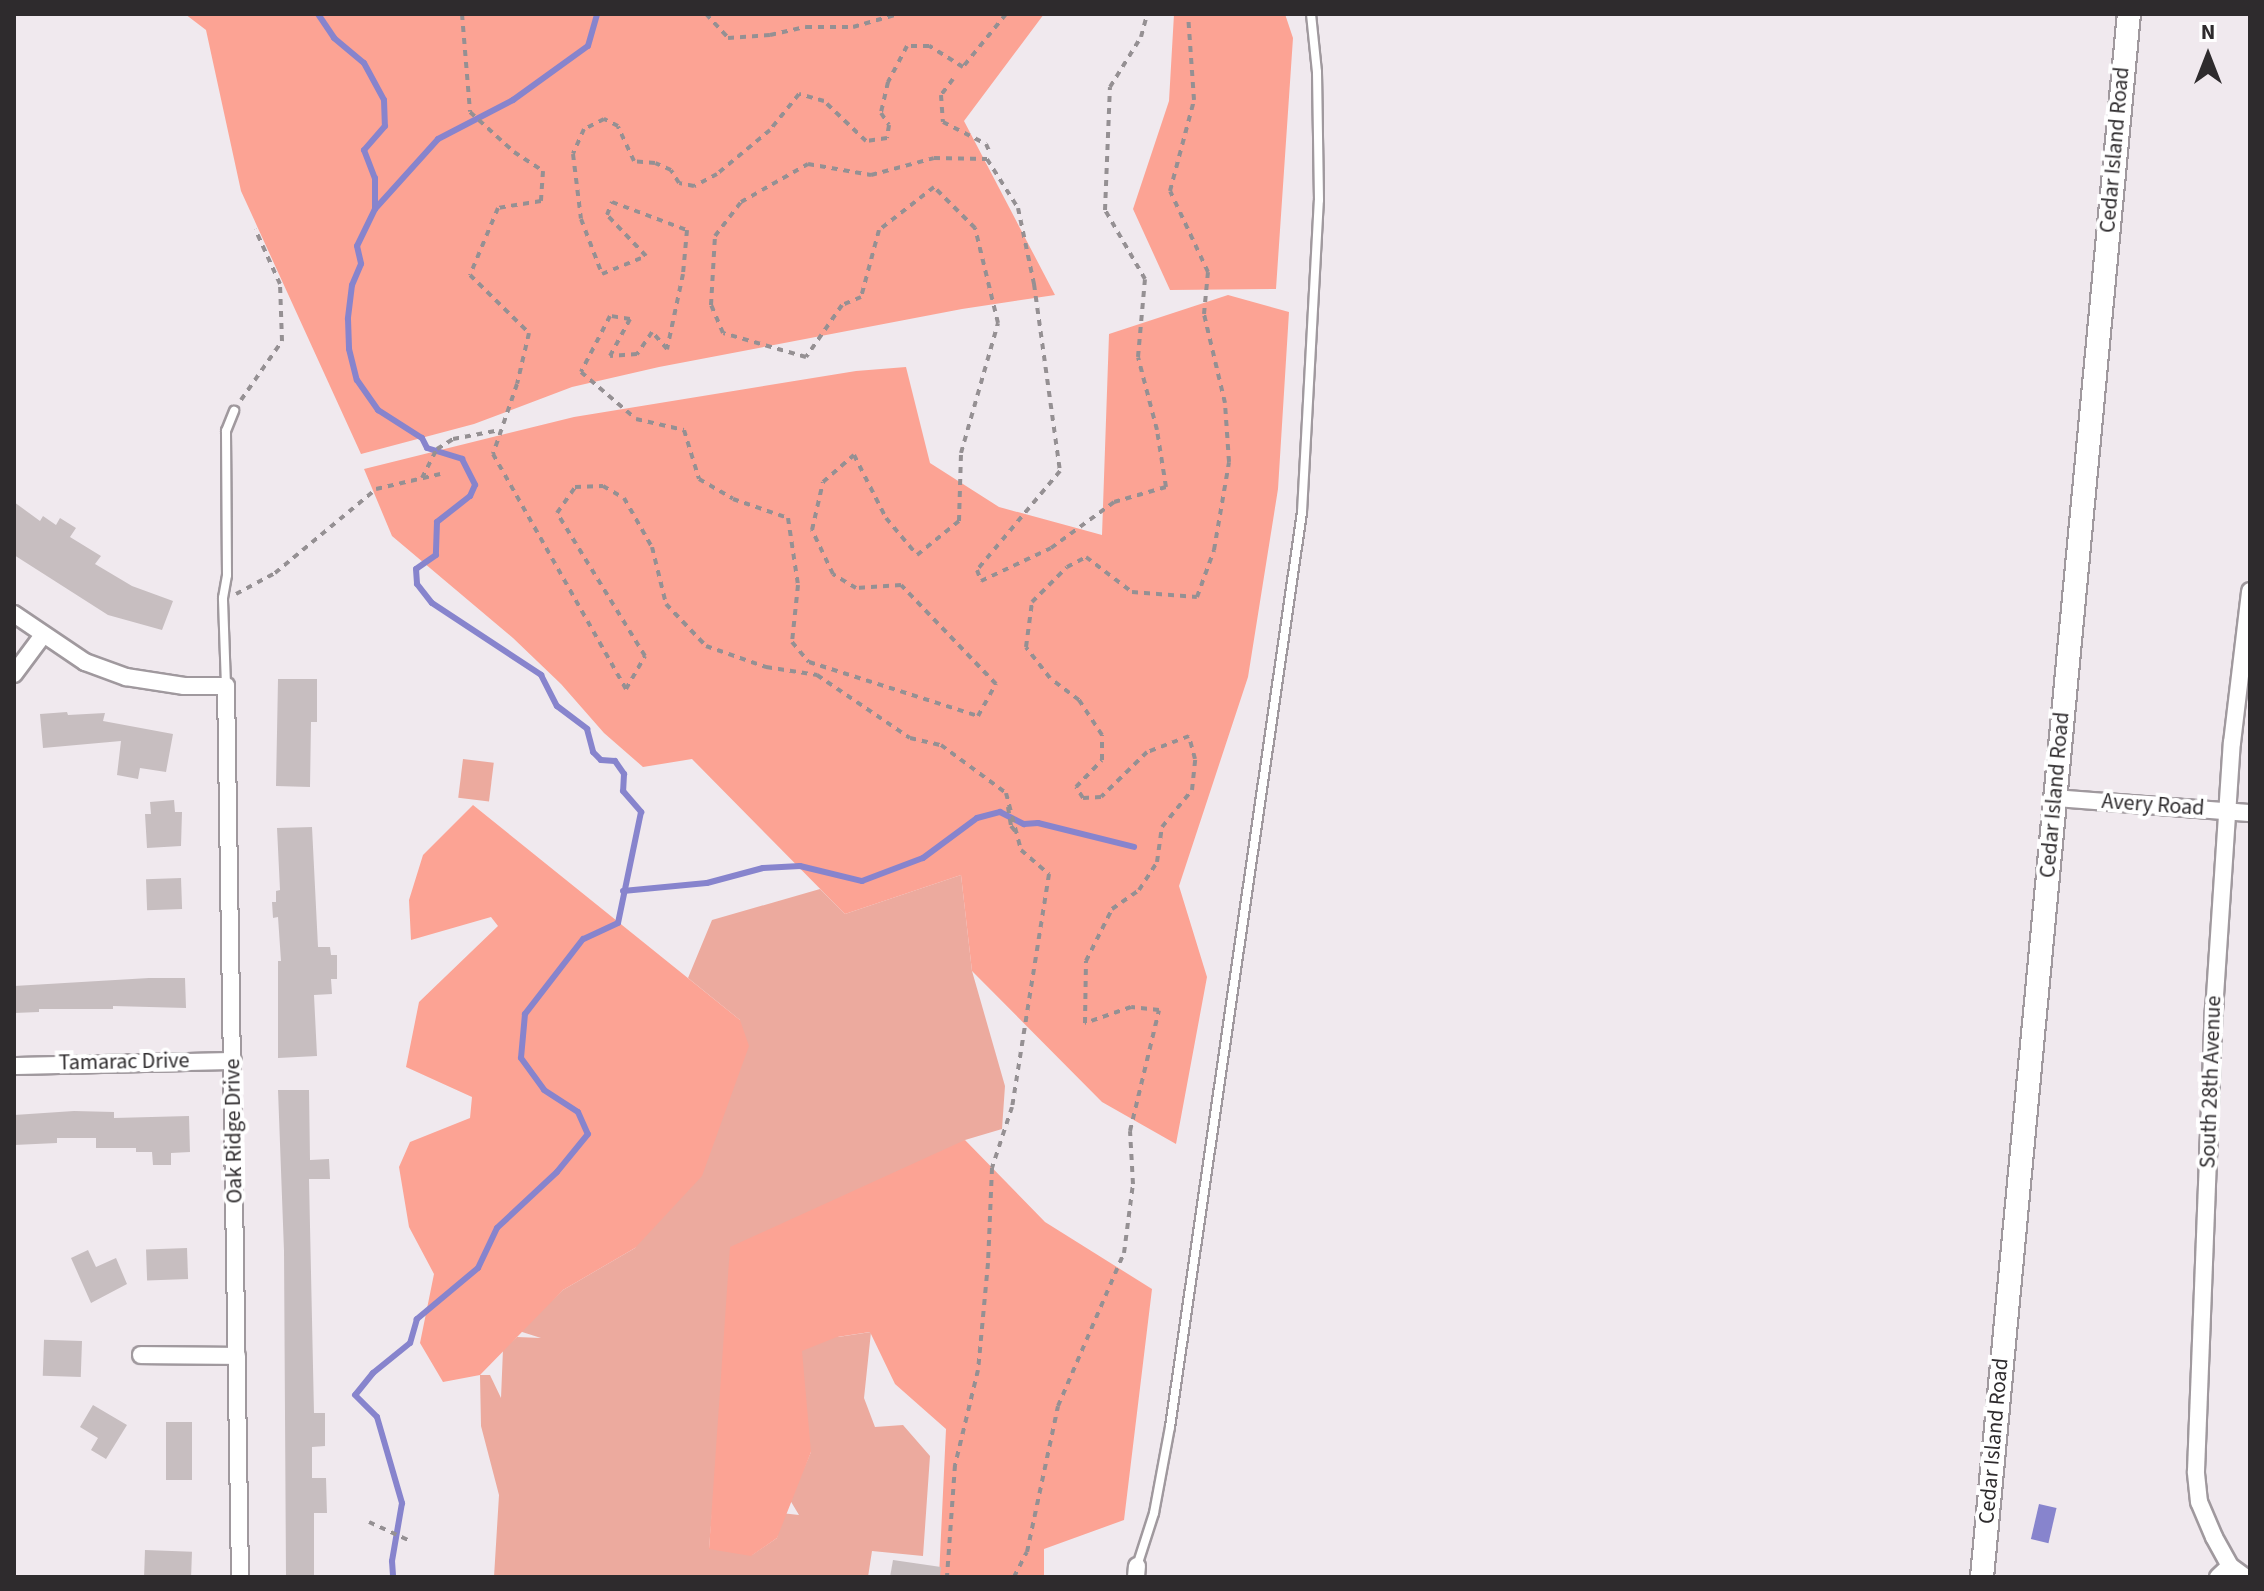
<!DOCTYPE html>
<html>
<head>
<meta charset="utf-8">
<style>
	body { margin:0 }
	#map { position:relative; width:2264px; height:1591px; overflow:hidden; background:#f0e9ee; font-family:"Source Sans 3",sans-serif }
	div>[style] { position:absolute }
	.green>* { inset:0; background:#ecaa9e; transform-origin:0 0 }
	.forest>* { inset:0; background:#fca394 }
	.water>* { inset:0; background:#8784cd; transform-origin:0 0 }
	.stream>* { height:6px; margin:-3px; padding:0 3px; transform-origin:3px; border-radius:3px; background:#8784cd }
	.building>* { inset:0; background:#c7bec0; transform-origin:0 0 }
	.path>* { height:4px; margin-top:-2px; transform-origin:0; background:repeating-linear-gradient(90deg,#959093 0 6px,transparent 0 12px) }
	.roads { filter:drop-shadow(2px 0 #a0999e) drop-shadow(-2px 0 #a0999e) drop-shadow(0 2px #a0999e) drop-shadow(0 -2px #a0999e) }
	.lane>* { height:8px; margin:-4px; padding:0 4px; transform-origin:4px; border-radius:4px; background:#fff }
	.street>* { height:16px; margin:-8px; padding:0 8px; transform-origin:8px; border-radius:8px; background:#fff }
	.secondary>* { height:22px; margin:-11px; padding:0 11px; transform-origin:11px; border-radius:11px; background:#fff }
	span { translate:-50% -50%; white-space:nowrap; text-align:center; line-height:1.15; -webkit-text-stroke:8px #fff; paint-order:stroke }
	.street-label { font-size:22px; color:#2e2b2d }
	.frame { position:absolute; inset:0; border:16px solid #2e2b2d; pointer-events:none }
	.north { position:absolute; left:2168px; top:16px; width:80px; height:80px; -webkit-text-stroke:6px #fff; paint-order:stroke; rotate:0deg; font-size:22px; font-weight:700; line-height:32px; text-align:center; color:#2e2b2d }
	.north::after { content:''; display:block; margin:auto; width:28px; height:36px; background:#2e2b2d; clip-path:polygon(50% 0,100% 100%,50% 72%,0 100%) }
</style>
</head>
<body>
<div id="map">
	<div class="green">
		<div style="left:463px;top:759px;width:31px;height:39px;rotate:7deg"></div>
		<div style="clip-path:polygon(evenodd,961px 875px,972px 971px,1005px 1086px,1002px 1129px,965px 1140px,838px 1337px,871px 1332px,864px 1398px,875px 1427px,903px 1425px,930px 1456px,923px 1556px,872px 1551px,868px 1577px,494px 1577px,499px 1495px,481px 1426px,480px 1375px,490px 1375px,501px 1398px,503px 1349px,517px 1337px,541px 1338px,519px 1331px,563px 1290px,635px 1248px,740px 1020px,688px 978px,712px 920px,820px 889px,845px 914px,961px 875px,721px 1412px,811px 1452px,790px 1500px,799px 1515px,781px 1513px,777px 1538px,752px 1555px,709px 1548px,721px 1412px)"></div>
	</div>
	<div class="forest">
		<div style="clip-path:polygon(185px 14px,1044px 14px,964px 121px,1055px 295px,962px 309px,659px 367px,572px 387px,474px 424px,361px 454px,241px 191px,206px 30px)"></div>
		<div style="clip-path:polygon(1174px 14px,1285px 14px,1293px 38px,1276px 289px,1170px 290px,1133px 209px,1169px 101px)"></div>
		<div style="clip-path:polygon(1228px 295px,1289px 312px,1278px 489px,1248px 677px,1179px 886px,1207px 977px,1176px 1144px,1102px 1102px,972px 971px,961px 875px,845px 914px,692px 759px,643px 767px,604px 733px,561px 684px,513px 638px,392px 536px,364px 469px,574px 417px,856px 371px,906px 367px,930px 463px,999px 507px,1102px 535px,1109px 334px)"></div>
		<div style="clip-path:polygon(473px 805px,740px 1020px,749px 1046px,702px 1176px,635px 1248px,563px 1290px,480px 1375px,443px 1382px,420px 1343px,434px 1274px,409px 1227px,399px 1167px,410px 1142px,470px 1118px,472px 1097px,406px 1067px,419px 1002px,498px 926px,491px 917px,411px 940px,409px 900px,423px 855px)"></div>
		<div style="clip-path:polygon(965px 1140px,1045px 1222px,1152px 1289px,1124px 1520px,1044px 1549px,1044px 1577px,939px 1577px,946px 1429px,895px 1384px,870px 1332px,837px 1337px,802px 1351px,811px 1452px,777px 1538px,751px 1556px,709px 1549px,730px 1247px)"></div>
	</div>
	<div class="water">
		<div style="left:2039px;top:1504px;width:18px;height:36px;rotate:13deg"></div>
	</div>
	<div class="stream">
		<div style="left:318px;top:14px;width:29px;rotate:56deg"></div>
		<div style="left:334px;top:38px;width:39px;rotate:40deg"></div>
		<div style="left:364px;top:63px;width:42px;rotate:61.6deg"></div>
		<div style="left:384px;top:100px;width:26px;rotate:88deg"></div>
		<div style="left:385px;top:126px;width:32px;rotate:131deg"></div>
		<div style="left:364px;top:150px;width:30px;rotate:69deg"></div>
		<div style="left:375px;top:178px;width:31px;rotate:90deg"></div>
		<div style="left:375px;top:209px;width:41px;rotate:115.9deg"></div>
		<div style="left:357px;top:246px;width:18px;rotate:77deg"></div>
		<div style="left:361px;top:264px;width:23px;rotate:113deg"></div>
		<div style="left:352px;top:285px;width:34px;rotate:97deg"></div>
		<div style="left:348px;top:319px;width:30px;rotate:88deg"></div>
		<div style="left:349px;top:349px;width:32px;rotate:76deg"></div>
		<div style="left:357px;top:380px;width:37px;rotate:55deg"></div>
		<div style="left:378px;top:410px;width:52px;rotate:32.5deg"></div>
		<div style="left:422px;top:438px;width:11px;rotate:63deg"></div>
		<div style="left:427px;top:448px;width:37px;rotate:17deg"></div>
		<div style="left:462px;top:459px;width:29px;rotate:63deg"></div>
		<div style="left:475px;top:485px;width:12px;rotate:114deg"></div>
		<div style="left:470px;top:496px;width:42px;rotate:141.8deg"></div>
		<div style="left:437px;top:522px;width:33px;rotate:92deg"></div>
		<div style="left:436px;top:555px;width:24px;rotate:145deg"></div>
		<div style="left:416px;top:569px;width:15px;rotate:86deg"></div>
		<div style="left:417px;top:584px;width:24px;rotate:52deg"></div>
		<div style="left:432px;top:603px;width:131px;rotate:33.4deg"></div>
		<div style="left:541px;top:675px;width:35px;rotate:63deg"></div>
		<div style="left:557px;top:706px;width:38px;rotate:37deg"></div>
		<div style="left:587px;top:729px;width:24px;rotate:75deg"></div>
		<div style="left:593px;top:752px;width:11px;rotate:45deg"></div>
		<div style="left:601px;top:760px;width:14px;rotate:4deg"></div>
		<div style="left:615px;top:761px;width:16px;rotate:55deg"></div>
		<div style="left:624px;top:774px;width:17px;rotate:93deg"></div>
		<div style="left:623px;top:791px;width:28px;rotate:49deg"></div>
		<div style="left:641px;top:812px;width:113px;rotate:101.7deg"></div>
		<div style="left:618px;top:923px;width:38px;rotate:155deg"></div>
		<div style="left:583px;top:939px;width:95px;rotate:127.7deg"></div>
		<div style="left:525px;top:1014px;width:44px;rotate:95.2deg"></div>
		<div style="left:521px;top:1058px;width:39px;rotate:54deg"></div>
		<div style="left:544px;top:1090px;width:40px;rotate:32.9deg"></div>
		<div style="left:578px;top:1112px;width:24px;rotate:66deg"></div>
		<div style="left:588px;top:1134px;width:49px;rotate:129.2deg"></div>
		<div style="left:557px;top:1172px;width:82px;rotate:137deg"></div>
		<div style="left:497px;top:1228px;width:44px;rotate:115.4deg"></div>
		<div style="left:478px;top:1268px;width:80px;rotate:140.1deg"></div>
		<div style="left:417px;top:1319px;width:25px;rotate:106deg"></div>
		<div style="left:410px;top:1343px;width:48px;rotate:141deg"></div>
		<div style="left:373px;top:1373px;width:28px;rotate:129deg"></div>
		<div style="left:355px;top:1395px;width:31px;rotate:45deg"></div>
		<div style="left:377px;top:1417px;width:90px;rotate:73.8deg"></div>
		<div style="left:402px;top:1503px;width:59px;rotate:99.8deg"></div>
		<div style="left:392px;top:1561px;width:16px;rotate:86deg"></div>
		<div style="left:375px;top:209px;width:94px;rotate:-48deg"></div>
		<div style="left:438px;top:139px;width:85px;rotate:-27.5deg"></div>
		<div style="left:513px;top:100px;width:92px;rotate:-35.8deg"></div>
		<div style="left:588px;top:46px;width:33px;rotate:-74deg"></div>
		<div style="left:623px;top:891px;width:84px;rotate:-5.4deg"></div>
		<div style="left:707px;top:883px;width:58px;rotate:-15deg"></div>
		<div style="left:763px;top:868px;width:37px;rotate:-3deg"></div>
		<div style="left:800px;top:866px;width:64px;rotate:13.6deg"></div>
		<div style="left:862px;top:881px;width:65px;rotate:-20.7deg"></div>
		<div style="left:923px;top:858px;width:67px;rotate:-36.5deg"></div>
		<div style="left:977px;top:818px;width:24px;rotate:-15deg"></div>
		<div style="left:1000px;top:812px;width:27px;rotate:27deg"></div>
		<div style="left:1024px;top:824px;width:14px;rotate:-4deg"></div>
		<div style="left:1038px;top:823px;width:99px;rotate:14deg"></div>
	</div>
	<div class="building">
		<div style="clip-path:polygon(14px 502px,40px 521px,43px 516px,56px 525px,60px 518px,76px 528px,70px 537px,101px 556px,95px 564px,132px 586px,173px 601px,162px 630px,108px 615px,14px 555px)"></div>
		<div style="clip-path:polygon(278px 679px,317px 679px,317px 722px,311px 722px,310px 787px,276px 786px)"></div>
		<div style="clip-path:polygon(67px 712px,68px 715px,105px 713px,103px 721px,173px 734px,166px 772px,140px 768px,138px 779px,117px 775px,121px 741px,43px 748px,40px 714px)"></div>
		<div style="clip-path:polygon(174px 800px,175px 812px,182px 812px,181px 846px,147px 848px,145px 814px,151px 814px,150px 802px)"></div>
		<div style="clip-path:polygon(312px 827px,318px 947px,330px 947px,331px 955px,337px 955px,337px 979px,331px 979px,332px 994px,314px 995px,317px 1056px,278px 1058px,278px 961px,281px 961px,278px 917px,273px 918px,272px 902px,276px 902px,276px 891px,280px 890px,277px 828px)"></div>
		<div style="left:181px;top:878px;width:31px;height:35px;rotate:88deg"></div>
		<div style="clip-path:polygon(149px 978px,185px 978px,186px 1008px,113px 1006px,113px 1009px,39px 1009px,39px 1012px,14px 1013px,14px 986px)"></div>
		<div style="clip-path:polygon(278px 1090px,309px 1090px,310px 1160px,329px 1159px,330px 1179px,309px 1179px,314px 1413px,325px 1413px,325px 1446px,312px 1447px,312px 1478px,326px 1478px,327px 1513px,314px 1513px,314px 1577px,286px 1577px,284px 1251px)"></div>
		<div style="clip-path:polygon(74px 1111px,114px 1112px,114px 1118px,189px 1116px,190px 1152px,171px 1153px,171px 1165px,153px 1165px,152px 1152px,136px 1152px,136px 1148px,96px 1148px,96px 1138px,57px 1138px,57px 1143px,14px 1145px,14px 1115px)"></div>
		<div style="left:187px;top:1248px;width:31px;height:41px;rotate:88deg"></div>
		<div style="clip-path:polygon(88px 1250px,96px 1267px,116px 1258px,127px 1284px,91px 1303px,71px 1258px)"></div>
		<div style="left:82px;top:1341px;width:36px;height:38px;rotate:92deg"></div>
		<div style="clip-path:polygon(93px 1405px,127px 1425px,106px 1459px,91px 1450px,98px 1438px,80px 1427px)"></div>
		<div style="left:166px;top:1422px;width:26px;height:58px"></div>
		<div style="left:145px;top:1550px;width:47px;height:27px;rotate:2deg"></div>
		<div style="clip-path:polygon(893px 1560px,941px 1567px,940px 1577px,890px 1577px)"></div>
	</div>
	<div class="path">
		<div style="left:462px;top:14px;width:98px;rotate:85.3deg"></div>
		<div style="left:470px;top:112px;width:59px;rotate:42.3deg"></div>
		<div style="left:514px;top:152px;width:35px;rotate:33deg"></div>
		<div style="left:543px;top:171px;width:30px;rotate:94deg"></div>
		<div style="left:541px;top:201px;width:44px;rotate:170.8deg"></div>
		<div style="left:498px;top:208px;width:73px;rotate:112.7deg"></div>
		<div style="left:470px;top:275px;width:83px;rotate:44.5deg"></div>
		<div style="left:529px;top:333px;width:52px;rotate:103.2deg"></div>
		<div style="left:517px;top:384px;width:74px;rotate:108.9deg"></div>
		<div style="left:493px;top:454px;width:270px;rotate:60.5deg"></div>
		<div style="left:626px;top:689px;width:38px;rotate:-60deg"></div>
		<div style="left:645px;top:656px;width:168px;rotate:-121.6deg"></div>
		<div style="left:557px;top:513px;width:32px;rotate:-55deg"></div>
		<div style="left:575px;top:487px;width:28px;rotate:-2deg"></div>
		<div style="left:603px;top:486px;width:24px;rotate:30deg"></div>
		<div style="left:624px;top:498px;width:56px;rotate:60.3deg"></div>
		<div style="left:652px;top:547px;width:59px;rotate:76.2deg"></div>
		<div style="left:666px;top:604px;width:58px;rotate:46.4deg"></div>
		<div style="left:706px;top:646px;width:64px;rotate:19.3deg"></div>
		<div style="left:766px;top:667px;width:52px;rotate:8.9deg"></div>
		<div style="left:817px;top:675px;width:112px;rotate:34.1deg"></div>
		<div style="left:910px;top:738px;width:32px;rotate:13deg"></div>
		<div style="left:941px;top:745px;width:81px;rotate:36.4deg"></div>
		<div style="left:1006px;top:793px;width:59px;rotate:75.3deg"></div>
		<div style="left:1021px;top:850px;width:37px;rotate:41deg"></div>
		<div style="left:1049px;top:874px;width:236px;rotate:99deg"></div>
		<div style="left:1012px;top:1107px;width:64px;rotate:108.2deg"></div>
		<div style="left:992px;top:1168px;width:95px;rotate:92.4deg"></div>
		<div style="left:988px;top:1263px;width:107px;rotate:95.3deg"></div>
		<div style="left:978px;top:1370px;width:98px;rotate:103.6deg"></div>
		<div style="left:955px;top:1465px;width:112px;rotate:94.1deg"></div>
		<div style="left:706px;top:14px;width:33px;rotate:47deg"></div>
		<div style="left:728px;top:38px;width:42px;rotate:-4.1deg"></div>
		<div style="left:770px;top:35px;width:37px;rotate:-13deg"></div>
		<div style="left:806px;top:27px;width:47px"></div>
		<div style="left:853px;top:27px;width:47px;rotate:-16.1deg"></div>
		<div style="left:1006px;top:14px;width:68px;rotate:129.1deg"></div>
		<div style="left:963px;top:67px;width:40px;rotate:-148deg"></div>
		<div style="left:929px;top:46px;width:22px;rotate:180deg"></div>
		<div style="left:907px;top:46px;width:41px;rotate:117.8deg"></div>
		<div style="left:888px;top:82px;width:32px;rotate:103deg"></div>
		<div style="left:881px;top:113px;width:14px;rotate:56deg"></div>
		<div style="left:889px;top:125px;width:13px;rotate:99deg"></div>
		<div style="left:887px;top:138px;width:21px;rotate:172deg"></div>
		<div style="left:866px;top:141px;width:58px;rotate:-136.4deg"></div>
		<div style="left:824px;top:101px;width:26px;rotate:-164deg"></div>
		<div style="left:799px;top:94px;width:46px;rotate:128.9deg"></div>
		<div style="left:770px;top:130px;width:69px;rotate:140.3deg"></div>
		<div style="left:717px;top:174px;width:26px;rotate:152deg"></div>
		<div style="left:694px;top:186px;width:15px;rotate:-169deg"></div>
		<div style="left:679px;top:183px;width:15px;rotate:-122deg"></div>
		<div style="left:671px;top:170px;width:17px;rotate:-156deg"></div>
		<div style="left:655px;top:163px;width:21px;rotate:-175deg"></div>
		<div style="left:634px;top:161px;width:38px;rotate:-115deg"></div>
		<div style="left:618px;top:126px;width:16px;rotate:-153deg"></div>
		<div style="left:604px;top:119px;width:22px;rotate:153deg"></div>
		<div style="left:584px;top:129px;width:27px;rotate:114deg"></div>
		<div style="left:573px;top:154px;width:65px;rotate:83deg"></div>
		<div style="left:581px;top:219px;width:59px;rotate:69.1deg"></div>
		<div style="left:602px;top:274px;width:48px;rotate:-22.2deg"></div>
		<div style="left:646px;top:256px;width:57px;rotate:-133.6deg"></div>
		<div style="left:607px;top:215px;width:14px;rotate:-69deg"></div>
		<div style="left:612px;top:202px;width:80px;rotate:20.5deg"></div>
		<div style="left:687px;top:230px;width:44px;rotate:95.2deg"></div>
		<div style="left:683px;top:274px;width:77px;rotate:102deg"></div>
		<div style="left:667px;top:349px;width:23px;rotate:-131deg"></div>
		<div style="left:652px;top:332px;width:27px;rotate:124deg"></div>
		<div style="left:637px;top:354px;width:27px;rotate:176deg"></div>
		<div style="left:610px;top:356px;width:42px;rotate:-61.6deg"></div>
		<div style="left:630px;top:319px;width:20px;rotate:-171deg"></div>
		<div style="left:610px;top:316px;width:63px;rotate:117.4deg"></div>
		<div style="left:581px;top:372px;width:72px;rotate:40.5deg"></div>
		<div style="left:636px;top:419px;width:49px;rotate:12.9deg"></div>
		<div style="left:684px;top:430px;width:51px;rotate:73deg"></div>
		<div style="left:699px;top:479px;width:39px;rotate:30deg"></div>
		<div style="left:733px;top:499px;width:58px;rotate:19.1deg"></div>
		<div style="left:788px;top:518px;width:68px;rotate:81.5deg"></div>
		<div style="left:798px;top:585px;width:57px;rotate:96deg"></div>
		<div style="left:792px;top:642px;width:26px;rotate:50deg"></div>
		<div style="left:809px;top:662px;width:177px;rotate:17.7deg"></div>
		<div style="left:978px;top:716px;width:37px;rotate:-61deg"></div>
		<div style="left:996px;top:684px;width:137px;rotate:-133.8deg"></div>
		<div style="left:901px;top:585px;width:45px;rotate:176.2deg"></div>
		<div style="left:856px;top:588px;width:27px;rotate:-149deg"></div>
		<div style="left:833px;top:574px;width:49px;rotate:-115.5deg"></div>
		<div style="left:812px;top:530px;width:49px;rotate:-77.1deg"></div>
		<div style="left:823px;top:482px;width:41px;rotate:-41.1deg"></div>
		<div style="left:854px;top:455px;width:71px;rotate:63.1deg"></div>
		<div style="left:886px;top:518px;width:48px;rotate:50deg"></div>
		<div style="left:917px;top:555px;width:54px;rotate:-39deg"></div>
		<div style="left:959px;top:521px;width:68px;rotate:-88.3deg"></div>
		<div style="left:961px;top:453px;width:135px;rotate:-74.1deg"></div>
		<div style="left:998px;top:323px;width:98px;rotate:-103.6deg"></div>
		<div style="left:975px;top:228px;width:58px;rotate:-135deg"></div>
		<div style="left:934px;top:187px;width:70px;rotate:142deg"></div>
		<div style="left:879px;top:230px;width:69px;rotate:105deg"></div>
		<div style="left:861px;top:297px;width:21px;rotate:157deg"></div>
		<div style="left:842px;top:305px;width:63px;rotate:124.7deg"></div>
		<div style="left:806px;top:357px;width:86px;rotate:-163.9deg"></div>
		<div style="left:723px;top:333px;width:30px;rotate:-113deg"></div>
		<div style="left:711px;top:305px;width:69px;rotate:-86.7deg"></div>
		<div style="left:715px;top:236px;width:43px;rotate:-52.6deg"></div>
		<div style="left:741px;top:202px;width:77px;rotate:-29.6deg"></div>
		<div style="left:808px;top:164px;width:64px;rotate:9.9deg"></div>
		<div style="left:871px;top:175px;width:65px;rotate:-15.1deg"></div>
		<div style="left:934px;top:158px;width:53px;rotate:1.1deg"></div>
		<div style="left:987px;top:159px;width:58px;rotate:57.7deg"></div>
		<div style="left:1018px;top:208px;width:78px;rotate:78.1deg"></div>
		<div style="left:1034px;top:284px;width:189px;rotate:82.1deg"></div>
		<div style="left:1060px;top:471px;width:129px;rotate:130deg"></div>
		<div style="left:977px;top:570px;width:12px;rotate:70deg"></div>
		<div style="left:981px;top:581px;width:77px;rotate:-25.2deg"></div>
		<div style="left:1051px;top:548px;width:78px;rotate:-36.1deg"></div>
		<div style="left:1114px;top:502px;width:54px;rotate:-16.1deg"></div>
		<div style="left:1166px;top:487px;width:58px;rotate:-99deg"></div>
		<div style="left:1157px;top:430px;width:75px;rotate:-104.6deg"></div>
		<div style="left:1138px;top:357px;width:78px;rotate:-84.9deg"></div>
		<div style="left:1145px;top:279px;width:80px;rotate:-120.1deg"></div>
		<div style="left:1105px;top:210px;width:123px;rotate:-87.7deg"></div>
		<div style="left:1110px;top:87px;width:59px;rotate:-58.2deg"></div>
		<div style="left:1141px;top:37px;width:24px;rotate:-75deg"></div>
		<div style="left:953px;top:79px;width:20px;rotate:127deg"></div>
		<div style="left:941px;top:95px;width:27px;rotate:86deg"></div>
		<div style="left:943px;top:122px;width:48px;rotate:27.1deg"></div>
		<div style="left:986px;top:144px;width:10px;rotate:66deg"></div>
		<div style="left:241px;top:400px;width:72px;rotate:-55.2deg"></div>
		<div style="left:282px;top:341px;width:57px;rotate:-92deg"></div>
		<div style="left:280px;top:284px;width:60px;rotate:-114.4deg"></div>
		<div style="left:422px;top:478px;width:33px;rotate:-63deg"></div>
		<div style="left:437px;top:449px;width:19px;rotate:-32deg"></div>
		<div style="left:453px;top:439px;width:48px;rotate:-10.8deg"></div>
		<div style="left:236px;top:594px;width:44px;rotate:-28.3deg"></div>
		<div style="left:275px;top:573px;width:131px;rotate:-39.7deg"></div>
		<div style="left:376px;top:489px;width:66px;rotate:-13.2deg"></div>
		<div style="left:1008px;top:807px;width:19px;rotate:81deg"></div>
		<div style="left:1011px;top:826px;width:8px;rotate:50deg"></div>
		<div style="left:369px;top:1522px;width:43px;rotate:24.8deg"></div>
		<div style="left:1014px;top:1577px;width:28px;rotate:-63deg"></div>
		<div style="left:1027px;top:1552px;width:149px;rotate:-78deg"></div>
		<div style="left:1058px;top:1406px;width:167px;rotate:-66.7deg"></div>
		<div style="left:1124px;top:1253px;width:70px;rotate:-82.6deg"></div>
		<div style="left:1133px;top:1184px;width:53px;rotate:-93.2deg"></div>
		<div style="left:1130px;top:1131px;width:124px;rotate:-76.5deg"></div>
		<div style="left:1159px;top:1010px;width:28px;rotate:-174deg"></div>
		<div style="left:1131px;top:1007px;width:49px;rotate:160.8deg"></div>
		<div style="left:1085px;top:1023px;width:62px;rotate:-89.1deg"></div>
		<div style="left:1086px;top:961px;width:58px;rotate:-63.4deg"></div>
		<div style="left:1112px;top:909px;width:33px;rotate:-35deg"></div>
		<div style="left:1139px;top:890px;width:33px;rotate:-57deg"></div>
		<div style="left:1157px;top:862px;width:35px;rotate:-82deg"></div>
		<div style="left:1162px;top:827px;width:48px;rotate:-51deg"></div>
		<div style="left:1192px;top:790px;width:31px;rotate:-84deg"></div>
		<div style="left:1195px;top:759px;width:24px;rotate:-105deg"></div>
		<div style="left:1189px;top:736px;width:45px;rotate:159.1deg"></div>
		<div style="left:1147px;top:752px;width:64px;rotate:135.6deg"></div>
		<div style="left:1101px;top:797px;width:18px;rotate:177deg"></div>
		<div style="left:1083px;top:798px;width:13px;rotate:-122deg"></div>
		<div style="left:1076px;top:787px;width:37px;rotate:-46deg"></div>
		<div style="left:1102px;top:760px;width:25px;rotate:-90deg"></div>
		<div style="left:1102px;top:735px;width:42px;rotate:-123.3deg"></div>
		<div style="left:1079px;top:700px;width:36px;rotate:-143deg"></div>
		<div style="left:1050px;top:678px;width:39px;rotate:-128deg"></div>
		<div style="left:1026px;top:647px;width:45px;rotate:-82.4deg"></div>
		<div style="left:1032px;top:602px;width:49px;rotate:-45deg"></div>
		<div style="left:1067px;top:567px;width:21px;rotate:-28deg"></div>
		<div style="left:1086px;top:557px;width:58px;rotate:37.3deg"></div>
		<div style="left:1132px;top:592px;width:65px;rotate:4.4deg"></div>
		<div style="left:1197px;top:597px;width:50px;rotate:-70.1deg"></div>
		<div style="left:1214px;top:550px;width:89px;rotate:-80.3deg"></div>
		<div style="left:1229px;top:462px;width:59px;rotate:-93.9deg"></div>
		<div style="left:1225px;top:403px;width:91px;rotate:-103.3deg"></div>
		<div style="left:1204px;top:314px;width:42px;rotate:-84.6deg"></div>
		<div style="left:1208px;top:272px;width:89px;rotate:-115.1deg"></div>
		<div style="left:1170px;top:191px;width:94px;rotate:-75.2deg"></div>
		<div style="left:1194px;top:100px;width:86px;rotate:-94deg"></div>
	</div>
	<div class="roads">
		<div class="lane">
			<div style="left:226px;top:686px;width:88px;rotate:-92deg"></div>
			<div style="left:223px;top:598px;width:23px;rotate:-80deg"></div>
			<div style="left:227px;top:575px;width:144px;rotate:-90.4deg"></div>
			<div style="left:226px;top:431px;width:22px;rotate:-68deg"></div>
			<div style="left:1137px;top:1566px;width:56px;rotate:-72.2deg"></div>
			<div style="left:1154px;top:1513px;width:87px;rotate:-79.5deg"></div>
			<div style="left:1170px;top:1427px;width:924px;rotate:-81.79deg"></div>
			<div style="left:1302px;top:512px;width:312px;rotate:-86.9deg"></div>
			<div style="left:1319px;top:200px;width:128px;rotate:-90.9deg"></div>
			<div style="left:1317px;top:72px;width:58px;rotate:-95.9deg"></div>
		</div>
		<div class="street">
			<div style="left:14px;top:614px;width:86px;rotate:34.1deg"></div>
			<div style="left:85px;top:662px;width:44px;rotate:20.1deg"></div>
			<div style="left:126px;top:677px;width:59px;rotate:8.8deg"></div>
			<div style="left:184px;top:686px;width:42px"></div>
			<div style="left:226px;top:686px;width:891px;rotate:89.1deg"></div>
			<div style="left:14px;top:674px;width:49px;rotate:-53.4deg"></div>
			<div style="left:2055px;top:798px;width:196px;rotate:4.4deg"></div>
			<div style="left:14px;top:1066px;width:219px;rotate:-1.3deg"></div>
			<div style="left:141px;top:1355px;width:96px;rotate:0.6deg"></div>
			<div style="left:1136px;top:1577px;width:11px;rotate:-85deg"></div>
			<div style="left:2218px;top:1577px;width:16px;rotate:-43deg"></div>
			<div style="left:2245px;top:1577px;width:19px;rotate:-144deg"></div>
			<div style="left:2230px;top:1566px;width:33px;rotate:-119deg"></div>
			<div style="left:2214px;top:1537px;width:38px;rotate:-113deg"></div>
			<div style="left:2199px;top:1502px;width:31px;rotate:-96deg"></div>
			<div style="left:2196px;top:1471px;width:460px;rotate:-87.8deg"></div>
			<div style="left:2214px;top:1011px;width:269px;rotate:-86.2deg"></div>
			<div style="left:2232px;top:743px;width:153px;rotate:-83.2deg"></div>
		</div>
		<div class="secondary">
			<div style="left:1982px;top:1577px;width:1570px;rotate:-84.63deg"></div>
		</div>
	</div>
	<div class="street-label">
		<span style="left:2115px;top:150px;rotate:-85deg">Cedar Island Road</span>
		<span style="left:2055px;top:795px;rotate:-85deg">Cedar Island Road</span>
		<span style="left:2153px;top:805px;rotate:4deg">Avery Road</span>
		<span style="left:124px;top:1062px;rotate:-1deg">Tamarac Drive</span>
		<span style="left:2211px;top:1082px;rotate:-88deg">South 28th Avenue</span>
		<span style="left:234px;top:1131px;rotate:-91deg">Oak Ridge Drive</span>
		<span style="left:1994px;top:1441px;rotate:-85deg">Cedar Island Road</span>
	</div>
	<div class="frame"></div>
	<div class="north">N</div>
</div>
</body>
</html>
